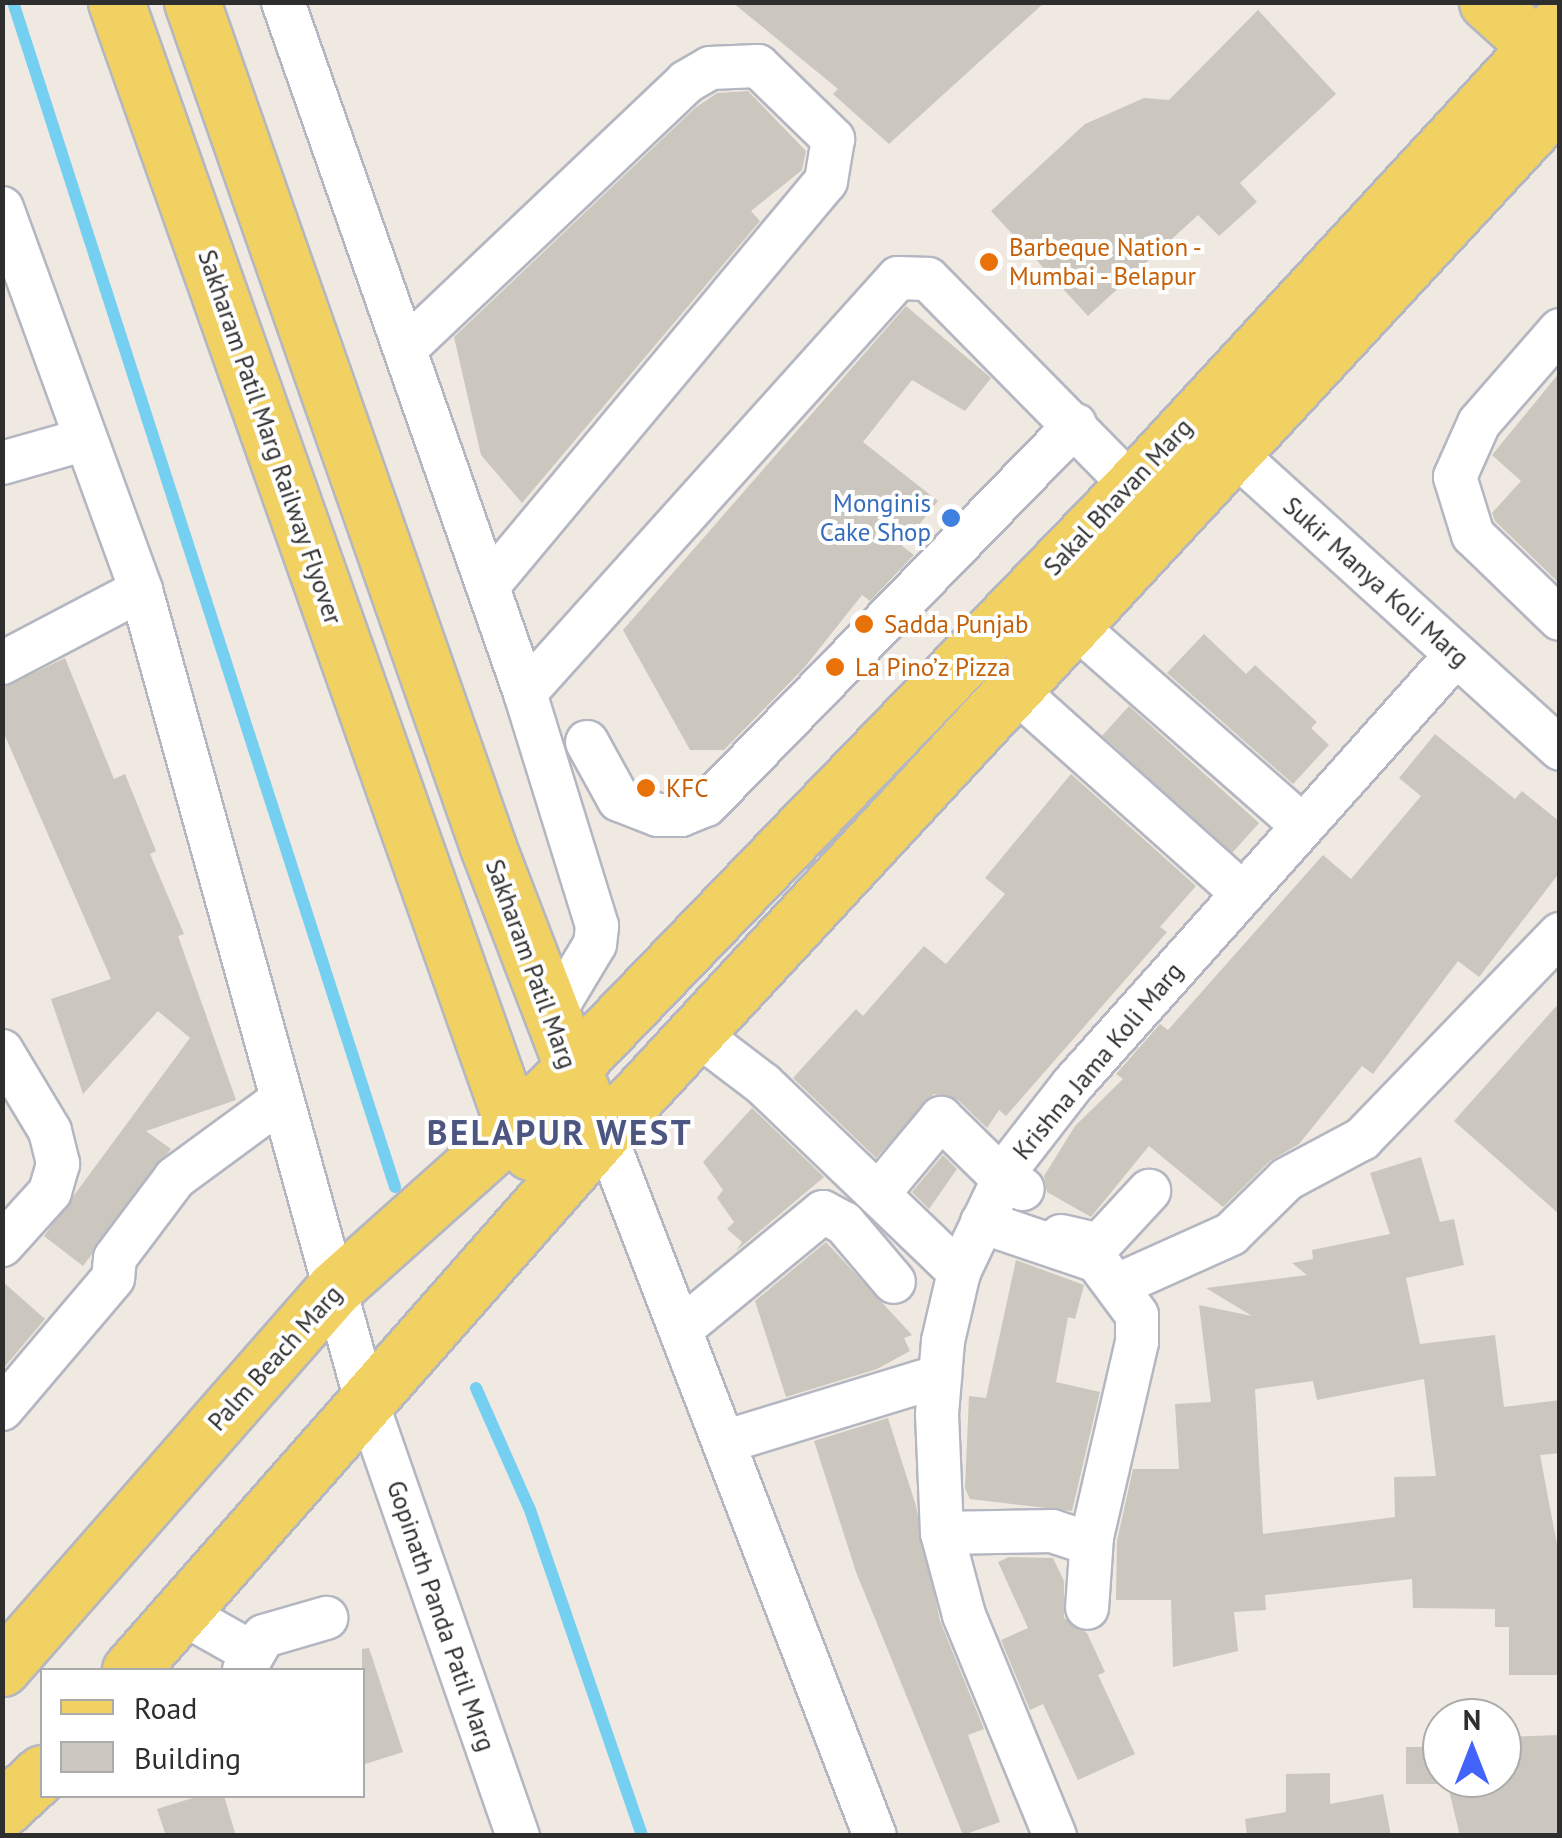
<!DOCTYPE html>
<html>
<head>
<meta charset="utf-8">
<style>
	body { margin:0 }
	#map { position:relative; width:1562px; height:1838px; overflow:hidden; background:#efe9e1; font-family:"PT Sans",sans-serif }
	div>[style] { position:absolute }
	.stream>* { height:12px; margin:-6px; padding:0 6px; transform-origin:6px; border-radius:6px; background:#75cff0 }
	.building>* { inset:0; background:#cbc7bf; transform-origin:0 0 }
	.roads { filter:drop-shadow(2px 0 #b4b7c1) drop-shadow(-2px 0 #b4b7c1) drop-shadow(0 2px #b4b7c1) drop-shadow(0 -2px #b4b7c1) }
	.minor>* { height:42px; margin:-21px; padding:0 21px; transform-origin:21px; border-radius:21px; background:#fff }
	.major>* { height:55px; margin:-27.5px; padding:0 27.5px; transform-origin:27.5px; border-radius:27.5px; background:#f2d163 }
	.dots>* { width:28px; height:28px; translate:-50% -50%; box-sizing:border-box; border:5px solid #fff; border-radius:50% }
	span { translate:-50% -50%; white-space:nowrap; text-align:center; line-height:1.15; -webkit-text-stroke:8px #fff; paint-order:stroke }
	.food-label { font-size:25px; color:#c56008 }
	.left { translate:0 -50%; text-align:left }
	.street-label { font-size:25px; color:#2e2e2e }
	.shop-label { font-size:25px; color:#366cbe }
	.right { translate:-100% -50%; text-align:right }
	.district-label { font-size:35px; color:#4d5680; font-weight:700; letter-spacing:2.5px }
	.frame { position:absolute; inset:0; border:5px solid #2e2e2e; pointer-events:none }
	.legend { position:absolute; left:40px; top:1668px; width:325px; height:130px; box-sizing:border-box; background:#fff; border:2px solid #ababab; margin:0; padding:12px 18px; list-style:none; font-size:30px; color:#2e2e2e }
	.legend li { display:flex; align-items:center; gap:20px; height:50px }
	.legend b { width:50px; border:2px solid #ababab }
	.north { position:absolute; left:1422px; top:1698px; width:100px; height:100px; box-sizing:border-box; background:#fff; border:2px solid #ababab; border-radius:50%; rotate:0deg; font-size:28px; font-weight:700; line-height:40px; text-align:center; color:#2e2e2e }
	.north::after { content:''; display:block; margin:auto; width:35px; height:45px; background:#4264fb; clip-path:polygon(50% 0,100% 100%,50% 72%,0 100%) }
</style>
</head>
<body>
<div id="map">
	<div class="stream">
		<div style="left:13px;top:2px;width:1245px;rotate:72.13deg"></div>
		<div style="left:476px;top:1388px;width:133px;rotate:66.1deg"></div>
		<div style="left:530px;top:1510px;width:345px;rotate:71deg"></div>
	</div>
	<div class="building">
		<div style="clip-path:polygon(732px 2px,1045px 2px,889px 144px,833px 94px,838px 89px)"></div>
		<div style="clip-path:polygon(1258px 10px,1336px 94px,1240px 183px,1257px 202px,1219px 236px,1198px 215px,1088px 316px,991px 211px,1085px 124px,1144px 98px,1169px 100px)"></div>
		<div style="clip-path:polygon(748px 91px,806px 151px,802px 170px,751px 211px,760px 221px,522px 503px,481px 455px,454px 337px,695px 108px,717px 93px)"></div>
		<div style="clip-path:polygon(906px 306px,991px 378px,965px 411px,912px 380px,863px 442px,938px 501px,902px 546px,914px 555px,870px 601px,862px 595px,804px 668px,724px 750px,690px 750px,623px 630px)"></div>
		<div style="clip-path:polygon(1560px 372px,1560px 584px,1495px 521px,1492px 513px,1521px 481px,1492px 455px)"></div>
		<div style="clip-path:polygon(1204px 634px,1246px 674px,1255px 665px,1317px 722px,1311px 728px,1329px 745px,1293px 784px,1167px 673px)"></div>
		<div style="clip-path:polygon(65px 658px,114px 779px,125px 774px,156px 851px,150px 854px,184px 934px,178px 936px,236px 1100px,146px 1131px,171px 1149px,83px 1266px,44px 1236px,190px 1038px,158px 1011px,83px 1094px,51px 999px,111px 979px,2px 729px,2px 688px)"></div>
		<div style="left:1129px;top:706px;width:175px;height:40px;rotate:42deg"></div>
		<div style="clip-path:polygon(1435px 734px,1515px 799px,1522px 791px,1560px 822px,1560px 872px,1479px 977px,1458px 961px,1373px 1074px,1362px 1066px,1299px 1144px,1270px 1161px,1223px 1207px,1149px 1146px,1091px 1217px,1047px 1192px,1044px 1176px,1075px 1126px,1123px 1079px,1116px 1074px,1160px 1024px,1168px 1030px,1323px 855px,1351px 879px,1421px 796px,1399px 778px)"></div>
		<div style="clip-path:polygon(1071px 774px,1196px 886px,1160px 927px,1167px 932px,1006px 1116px,999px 1110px,987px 1128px,958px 1100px,934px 1094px,876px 1158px,793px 1078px,856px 1009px,863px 1016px,924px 946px,946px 964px,1005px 894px,985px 878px)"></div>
		<div style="clip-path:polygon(1560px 1002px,1560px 1215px,1454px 1121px)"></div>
		<div style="clip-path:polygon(752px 1108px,824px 1177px,736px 1251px,742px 1242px,727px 1229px,734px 1222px,717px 1198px,723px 1190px,703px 1162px)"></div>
		<div style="clip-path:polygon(943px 1155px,957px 1169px,929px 1209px,912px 1192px)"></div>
		<div style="clip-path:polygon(evenodd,1421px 1157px,1440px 1222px,1454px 1219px,1464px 1265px,1406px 1278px,1420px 1344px,1495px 1335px,1504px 1407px,1560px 1400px,1560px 1453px,1540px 1455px,1560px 1560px,1560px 1675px,1509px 1675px,1509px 1627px,1495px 1627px,1495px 1609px,1413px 1608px,1412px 1579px,1265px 1595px,1266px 1610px,1234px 1612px,1238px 1651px,1173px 1667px,1171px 1600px,1116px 1600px,1117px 1541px,1133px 1469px,1179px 1469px,1175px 1404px,1211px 1402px,1199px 1305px,1252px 1316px,1206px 1288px,1307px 1275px,1292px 1263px,1313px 1259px,1312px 1250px,1390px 1234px,1370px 1173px,1421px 1157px,1424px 1379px,1436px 1476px,1394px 1477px,1395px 1517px,1263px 1534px,1255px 1389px,1313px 1381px,1317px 1400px,1424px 1379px)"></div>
		<div style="clip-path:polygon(826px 1242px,912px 1335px,904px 1338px,910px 1351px,877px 1369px,786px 1397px,755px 1301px)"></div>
		<div style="clip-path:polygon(1016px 1260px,1084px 1285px,1075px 1319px,1068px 1317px,1056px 1382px,1100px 1392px,1072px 1511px,970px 1499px,965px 1488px,969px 1396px,986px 1398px)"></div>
		<div style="clip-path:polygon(2px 1281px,45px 1319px,2px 1370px)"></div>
		<div style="clip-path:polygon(888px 1418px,916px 1506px,940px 1621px,984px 1729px,968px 1735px,1000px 1822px,963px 1835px,856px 1572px,814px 1441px)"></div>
		<div style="clip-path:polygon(1009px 1557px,1053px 1558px,1064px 1581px,1064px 1618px,1087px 1633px,1105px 1672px,1098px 1675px,1135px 1754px,1078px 1780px,1043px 1704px,1030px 1710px,1001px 1640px,1028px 1628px,998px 1562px)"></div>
		<div style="clip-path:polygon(369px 1648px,403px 1752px,362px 1765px,362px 1649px)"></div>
		<div style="clip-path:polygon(1560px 1735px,1560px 1836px,1460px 1836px,1446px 1778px,1502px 1778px,1502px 1737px)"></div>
		<div style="left:1442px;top:1747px;width:37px;height:36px;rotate:90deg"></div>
		<div style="clip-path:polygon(1330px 1773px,1330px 1804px,1383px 1794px,1391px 1836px,1247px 1836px,1245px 1819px,1286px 1812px,1286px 1774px)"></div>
		<div style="clip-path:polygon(199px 1796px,224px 1796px,236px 1836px,166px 1836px,157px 1809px)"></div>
	</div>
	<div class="roads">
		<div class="minor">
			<div style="left:283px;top:2px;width:732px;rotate:70.7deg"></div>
			<div style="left:525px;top:693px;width:244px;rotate:72.8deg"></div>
			<div style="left:597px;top:926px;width:18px;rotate:96deg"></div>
			<div style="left:595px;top:944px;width:87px;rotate:121deg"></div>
			<div style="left:2px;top:208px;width:407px;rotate:70deg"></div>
			<div style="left:141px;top:590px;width:838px;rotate:74.49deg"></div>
			<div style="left:365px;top:1397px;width:465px;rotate:70.8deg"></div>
			<div style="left:1560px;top:330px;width:123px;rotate:131.1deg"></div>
			<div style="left:1479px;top:423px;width:59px;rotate:114deg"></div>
			<div style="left:1455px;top:477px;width:61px;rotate:72.8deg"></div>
			<div style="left:1473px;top:535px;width:121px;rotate:44deg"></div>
			<div style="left:405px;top:349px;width:388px;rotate:-43.5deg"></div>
			<div style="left:686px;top:82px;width:28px;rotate:-30deg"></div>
			<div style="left:710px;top:68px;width:48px;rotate:-2.4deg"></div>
			<div style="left:758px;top:66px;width:105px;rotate:44.2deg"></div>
			<div style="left:833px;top:139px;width:43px;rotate:99.5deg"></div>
			<div style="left:826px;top:181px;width:528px;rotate:129.85deg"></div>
			<div style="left:1212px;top:433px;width:470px;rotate:42.2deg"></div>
			<div style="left:2px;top:463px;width:87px;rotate:-15.9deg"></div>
			<div style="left:1073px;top:624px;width:306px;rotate:41.3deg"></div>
			<div style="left:2px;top:663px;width:157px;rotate:-27.7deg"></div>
			<div style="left:1014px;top:689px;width:307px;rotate:41.8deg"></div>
			<div style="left:525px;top:693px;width:558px;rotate:-48.05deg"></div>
			<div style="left:898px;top:278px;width:30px;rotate:2deg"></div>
			<div style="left:928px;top:279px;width:291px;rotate:45.4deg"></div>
			<div style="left:587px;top:742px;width:66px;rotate:61.1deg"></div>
			<div style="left:619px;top:800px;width:42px;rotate:21deg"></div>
			<div style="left:658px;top:815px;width:23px"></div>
			<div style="left:681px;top:815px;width:27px;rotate:-22deg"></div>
			<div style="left:706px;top:805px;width:530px;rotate:-45.84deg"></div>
			<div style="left:696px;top:1033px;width:84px;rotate:37.3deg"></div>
			<div style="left:763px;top:1084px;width:272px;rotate:43.8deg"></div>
			<div style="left:2px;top:1051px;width:93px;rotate:59deg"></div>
			<div style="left:50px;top:1131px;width:34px;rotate:76deg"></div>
			<div style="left:58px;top:1164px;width:29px;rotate:106deg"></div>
			<div style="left:50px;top:1192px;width:72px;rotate:132.2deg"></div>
			<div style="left:604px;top:1132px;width:754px;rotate:68.95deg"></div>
			<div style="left:878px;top:1194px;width:99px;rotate:-50.3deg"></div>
			<div style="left:941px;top:1118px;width:87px;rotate:44.5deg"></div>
			<div style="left:1003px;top:1179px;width:22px;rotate:27deg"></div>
			<div style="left:982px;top:1222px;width:121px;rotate:18.7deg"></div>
			<div style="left:1097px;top:1261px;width:67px;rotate:53.5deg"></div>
			<div style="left:1137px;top:1315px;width:27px;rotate:90deg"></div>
			<div style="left:1137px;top:1342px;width:200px;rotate:103deg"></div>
			<div style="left:1092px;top:1537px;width:71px;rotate:94deg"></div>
			<div style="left:1061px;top:1236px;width:39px;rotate:13deg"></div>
			<div style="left:1099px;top:1245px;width:74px;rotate:-47.2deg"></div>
			<div style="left:1120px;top:1284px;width:122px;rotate:-24.2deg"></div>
			<div style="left:1231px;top:1234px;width:78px;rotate:-44.5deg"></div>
			<div style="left:1287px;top:1179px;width:85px;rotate:-28.1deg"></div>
			<div style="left:1362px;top:1139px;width:285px;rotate:-46deg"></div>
			<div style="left:681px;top:1329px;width:184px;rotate:-39.5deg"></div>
			<div style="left:823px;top:1212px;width:24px;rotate:28deg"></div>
			<div style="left:844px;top:1223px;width:77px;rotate:49.7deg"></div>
			<div style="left:2px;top:1409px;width:172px;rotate:-49.7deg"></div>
			<div style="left:113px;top:1278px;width:20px;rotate:-84deg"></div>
			<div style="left:115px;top:1258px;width:100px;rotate:-53.1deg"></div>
			<div style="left:175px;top:1178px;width:132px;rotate:-36.3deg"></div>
			<div style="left:724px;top:1442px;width:226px;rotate:-17deg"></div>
			<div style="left:942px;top:1533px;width:110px;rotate:-1deg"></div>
			<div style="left:1052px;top:1531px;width:41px;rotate:18.4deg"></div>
			<div style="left:180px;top:1612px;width:81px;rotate:29.4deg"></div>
			<div style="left:244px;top:1670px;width:39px;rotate:-60deg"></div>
			<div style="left:264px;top:1636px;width:65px;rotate:-16.2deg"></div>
			<div style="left:1055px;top:1836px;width:239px;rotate:-112.4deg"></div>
			<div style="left:964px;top:1615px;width:85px;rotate:-105deg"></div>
			<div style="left:942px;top:1533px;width:119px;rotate:-92.4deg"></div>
			<div style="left:937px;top:1414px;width:73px;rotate:-85.3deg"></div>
			<div style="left:943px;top:1341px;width:71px;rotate:-76.9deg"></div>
			<div style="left:959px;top:1272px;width:119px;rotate:-64.5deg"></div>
			<div style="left:1010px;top:1165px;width:103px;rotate:-52.1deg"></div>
			<div style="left:1073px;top:1084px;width:575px;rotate:-48.24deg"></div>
		</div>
		<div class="major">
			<div style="left:116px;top:2px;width:1194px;rotate:70.53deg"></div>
			<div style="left:514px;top:1128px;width:29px;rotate:56deg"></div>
			<div style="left:192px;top:2px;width:895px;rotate:70.69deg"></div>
			<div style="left:488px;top:847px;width:266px;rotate:69deg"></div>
			<div style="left:1487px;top:2px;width:98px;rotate:42.1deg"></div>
			<div style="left:2px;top:1668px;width:504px;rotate:-48.78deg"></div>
			<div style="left:334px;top:1289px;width:241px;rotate:-41.8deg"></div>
			<div style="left:514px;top:1128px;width:891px;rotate:-46.09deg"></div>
			<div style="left:1132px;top:486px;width:631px;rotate:-47.31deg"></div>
			<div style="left:130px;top:1670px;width:717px;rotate:-48.62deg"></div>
			<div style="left:604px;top:1132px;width:1407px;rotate:-47.22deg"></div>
			<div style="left:2px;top:1810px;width:54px;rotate:-42.8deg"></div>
		</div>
	</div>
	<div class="dots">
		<div style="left:989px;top:262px;background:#e8710a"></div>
		<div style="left:951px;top:518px;background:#3f7fe0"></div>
		<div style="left:864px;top:624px;background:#e8710a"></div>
		<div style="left:835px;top:667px;background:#e8710a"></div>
		<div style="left:646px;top:788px;background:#e8710a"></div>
	</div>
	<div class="food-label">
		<span class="left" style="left:1009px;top:262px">Barbeque Nation -<br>Mumbai - Belapur</span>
		<span class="left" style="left:884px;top:624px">Sadda Punjab</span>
		<span class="left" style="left:855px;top:667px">La Pino’z Pizza</span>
		<span class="left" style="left:666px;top:788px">KFC</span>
	</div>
	<div class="street-label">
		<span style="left:270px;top:437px;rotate:71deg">Sakharam Patil Marg Railway Flyover</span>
		<span style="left:1118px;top:497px;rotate:-47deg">Sakal Bhavan Marg</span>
		<span style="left:1376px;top:582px;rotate:42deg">Sukir Manya Koli Marg</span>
		<span style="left:531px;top:964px;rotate:70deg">Sakharam Patil Marg</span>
		<span style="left:1098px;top:1061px;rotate:-50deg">Krishna Jama Koli Marg</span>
		<span style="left:275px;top:1358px;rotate:-48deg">Palm Beach Marg</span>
		<span style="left:441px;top:1616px;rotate:71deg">Gopinath Panda Patil Marg</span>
	</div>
	<div class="shop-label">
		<span class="right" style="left:931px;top:518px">Monginis<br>Cake Shop</span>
	</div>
	<div class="district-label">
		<span style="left:560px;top:1132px">BELAPUR WEST</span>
	</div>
	<div class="frame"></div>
	<ul class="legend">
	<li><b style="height:12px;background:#f2d163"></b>Road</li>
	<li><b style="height:28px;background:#cbc7bf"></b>Building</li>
	</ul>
	<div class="north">N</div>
</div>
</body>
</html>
